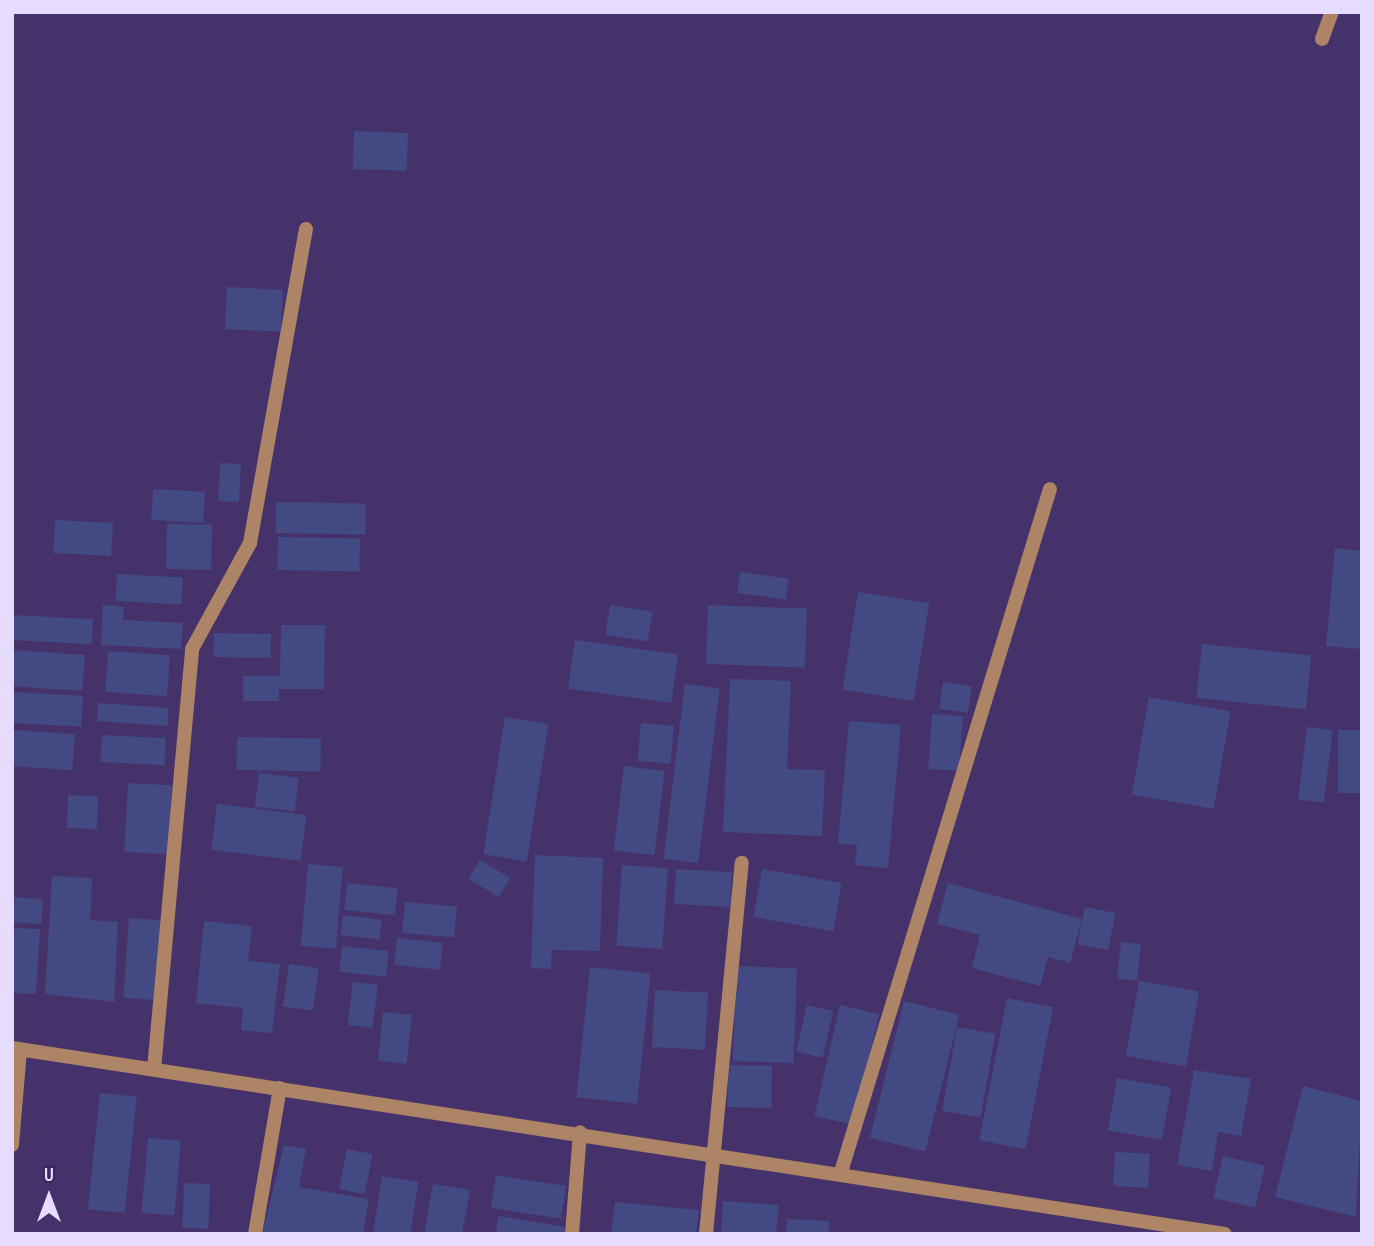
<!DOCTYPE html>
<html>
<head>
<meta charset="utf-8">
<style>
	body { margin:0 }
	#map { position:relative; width:1374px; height:1246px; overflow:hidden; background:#46326b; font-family:"Sofia Sans Condensed",sans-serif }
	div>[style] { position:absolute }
	.building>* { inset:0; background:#434983; transform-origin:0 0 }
	.lane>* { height:14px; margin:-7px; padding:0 7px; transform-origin:7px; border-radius:7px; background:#ae8466 }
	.street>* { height:14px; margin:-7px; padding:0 7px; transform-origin:7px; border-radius:7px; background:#ae8466 }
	span { translate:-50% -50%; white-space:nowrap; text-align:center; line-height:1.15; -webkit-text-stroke:6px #3b285f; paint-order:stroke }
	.frame { position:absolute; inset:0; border:14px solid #e5dcff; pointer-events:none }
	.north { position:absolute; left:14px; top:1162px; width:70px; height:70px; -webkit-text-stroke:5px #3b285f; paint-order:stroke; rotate:0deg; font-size:19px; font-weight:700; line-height:28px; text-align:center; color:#e5dcff }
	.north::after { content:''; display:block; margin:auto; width:24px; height:32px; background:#e5dcff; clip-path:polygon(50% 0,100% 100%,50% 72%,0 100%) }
</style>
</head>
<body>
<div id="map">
	<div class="building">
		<div style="left:354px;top:131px;width:54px;height:38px;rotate:2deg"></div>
		<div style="left:227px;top:287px;width:56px;height:42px;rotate:3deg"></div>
		<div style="left:220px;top:463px;width:21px;height:38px;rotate:3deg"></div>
		<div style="left:153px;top:489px;width:52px;height:31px;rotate:3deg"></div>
		<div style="left:276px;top:502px;width:90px;height:31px;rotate:1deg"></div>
		<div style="left:55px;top:520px;width:58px;height:33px;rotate:3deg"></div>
		<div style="left:167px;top:524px;width:45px;height:45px;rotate:1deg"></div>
		<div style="left:278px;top:537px;width:82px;height:33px;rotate:1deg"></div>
		<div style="clip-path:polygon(1335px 548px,1362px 551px,1362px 649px,1326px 646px)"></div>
		<div style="left:740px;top:572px;width:49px;height:21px;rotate:8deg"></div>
		<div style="left:117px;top:574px;width:66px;height:27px;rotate:3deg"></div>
		<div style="left:858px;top:592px;width:72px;height:99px;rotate:9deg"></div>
		<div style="clip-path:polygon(103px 605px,124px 607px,123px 620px,183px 623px,181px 649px,101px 645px)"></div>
		<div style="left:610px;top:605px;width:43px;height:30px;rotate:9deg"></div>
		<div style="left:708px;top:605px;width:99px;height:59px;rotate:2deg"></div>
		<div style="left:12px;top:615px;width:81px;height:25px;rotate:3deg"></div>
		<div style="clip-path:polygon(281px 625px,325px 625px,324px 689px,279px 689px,279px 701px,243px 701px,243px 676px,280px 676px)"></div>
		<div style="left:214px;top:633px;width:57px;height:24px;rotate:1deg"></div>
		<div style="left:575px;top:640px;width:104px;height:49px;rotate:8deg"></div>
		<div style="left:1202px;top:644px;width:110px;height:54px;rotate:6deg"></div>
		<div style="left:12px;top:650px;width:73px;height:36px;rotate:4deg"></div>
		<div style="left:108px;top:651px;width:62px;height:41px;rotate:4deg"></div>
		<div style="clip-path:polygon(730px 679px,791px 681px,787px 769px,825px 770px,822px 836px,723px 832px)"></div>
		<div style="left:943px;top:682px;width:29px;height:27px;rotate:8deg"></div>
		<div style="left:685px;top:684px;width:35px;height:176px;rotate:7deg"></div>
		<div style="left:13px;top:692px;width:70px;height:31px;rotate:3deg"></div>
		<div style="left:1149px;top:697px;width:83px;height:99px;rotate:10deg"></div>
		<div style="left:98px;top:703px;width:71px;height:18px;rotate:4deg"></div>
		<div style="left:932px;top:714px;width:31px;height:55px;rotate:4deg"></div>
		<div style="left:505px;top:717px;width:44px;height:139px;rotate:9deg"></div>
		<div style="clip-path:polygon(849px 721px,901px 725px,888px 868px,855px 865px,857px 845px,838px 844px)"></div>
		<div style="left:641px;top:723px;width:33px;height:38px;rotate:5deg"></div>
		<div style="left:1307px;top:727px;width:26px;height:73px;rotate:7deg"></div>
		<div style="left:13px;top:730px;width:62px;height:36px;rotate:4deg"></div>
		<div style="left:1338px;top:730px;width:24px;height:63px"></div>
		<div style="left:102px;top:735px;width:64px;height:27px;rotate:3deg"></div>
		<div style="left:237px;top:737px;width:84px;height:33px;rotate:1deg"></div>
		<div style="left:624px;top:766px;width:41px;height:85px;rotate:7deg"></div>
		<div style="left:259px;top:773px;width:40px;height:34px;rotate:7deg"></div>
		<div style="left:128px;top:783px;width:44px;height:69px;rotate:3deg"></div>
		<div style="left:68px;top:795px;width:30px;height:33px;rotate:2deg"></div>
		<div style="left:217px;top:804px;width:90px;height:46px;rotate:7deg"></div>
		<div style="clip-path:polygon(535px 855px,603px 858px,600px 951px,552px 950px,551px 969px,531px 968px)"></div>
		<div style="left:480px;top:860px;width:35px;height:22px;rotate:31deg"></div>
		<div style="left:308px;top:864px;width:35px;height:82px;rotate:5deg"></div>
		<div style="left:622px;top:865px;width:46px;height:81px;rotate:4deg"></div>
		<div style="left:676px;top:869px;width:56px;height:35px;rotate:3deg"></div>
		<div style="left:762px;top:869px;width:81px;height:49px;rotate:10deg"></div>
		<div style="clip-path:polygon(52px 876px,92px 878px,90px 920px,118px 922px,114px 1002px,45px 994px)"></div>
		<div style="left:347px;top:883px;width:51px;height:27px;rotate:6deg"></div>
		<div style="clip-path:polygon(948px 883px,1082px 919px,1070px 963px,1048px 957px,1040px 986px,972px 968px,980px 935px,937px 924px)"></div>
		<div style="left:12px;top:897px;width:31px;height:25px;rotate:4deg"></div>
		<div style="left:405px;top:902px;width:52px;height:31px;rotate:5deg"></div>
		<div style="left:1085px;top:907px;width:31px;height:38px;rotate:11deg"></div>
		<div style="left:343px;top:915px;width:39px;height:20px;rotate:7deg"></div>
		<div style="left:129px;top:918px;width:32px;height:80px;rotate:4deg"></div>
		<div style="clip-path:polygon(204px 921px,252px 926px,248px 961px,280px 964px,272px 1033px,241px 1030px,243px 1008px,196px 1003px)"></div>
		<div style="clip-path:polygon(12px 928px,40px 929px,36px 994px,12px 993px)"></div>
		<div style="left:397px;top:938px;width:46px;height:27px;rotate:6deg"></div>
		<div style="left:1121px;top:942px;width:20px;height:37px;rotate:6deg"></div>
		<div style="left:342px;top:946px;width:47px;height:26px;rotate:6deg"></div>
		<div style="left:289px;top:964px;width:30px;height:43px;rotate:8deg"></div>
		<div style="left:736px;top:966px;width:61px;height:95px;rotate:2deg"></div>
		<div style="left:590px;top:967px;width:61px;height:131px;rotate:6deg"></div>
		<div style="left:1139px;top:981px;width:61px;height:76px;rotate:10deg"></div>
		<div style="left:353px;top:982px;width:25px;height:43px;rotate:7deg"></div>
		<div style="left:655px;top:990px;width:53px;height:57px;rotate:3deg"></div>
		<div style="left:1007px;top:998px;width:47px;height:145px;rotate:11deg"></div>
		<div style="left:904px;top:1001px;width:57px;height:141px;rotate:14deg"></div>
		<div style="left:807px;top:1005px;width:27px;height:48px;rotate:13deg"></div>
		<div style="left:840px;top:1005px;width:40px;height:114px;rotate:13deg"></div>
		<div style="left:383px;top:1012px;width:29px;height:49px;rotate:6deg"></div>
		<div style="left:957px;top:1027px;width:39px;height:85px;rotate:10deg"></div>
		<div style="left:728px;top:1065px;width:44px;height:42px;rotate:1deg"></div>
		<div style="clip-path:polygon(1194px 1070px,1251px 1079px,1241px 1136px,1218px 1132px,1212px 1171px,1177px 1165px)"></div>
		<div style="left:1117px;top:1078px;width:55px;height:53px;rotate:10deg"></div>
		<div style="clip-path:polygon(1303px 1086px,1362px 1101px,1356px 1217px,1275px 1197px)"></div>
		<div style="left:100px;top:1093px;width:37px;height:117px;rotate:6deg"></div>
		<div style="left:148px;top:1138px;width:33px;height:75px;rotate:5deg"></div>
		<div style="clip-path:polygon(284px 1145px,306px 1149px,299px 1187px,369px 1199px,363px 1234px,262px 1234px)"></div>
		<div style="left:347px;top:1149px;width:26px;height:41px;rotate:11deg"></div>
		<div style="left:1115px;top:1152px;width:35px;height:34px;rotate:3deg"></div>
		<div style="left:1223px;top:1156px;width:43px;height:43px;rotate:13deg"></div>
		<div style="left:496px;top:1175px;width:71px;height:33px;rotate:9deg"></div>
		<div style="left:382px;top:1176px;width:37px;height:57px;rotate:9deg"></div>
		<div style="left:184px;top:1183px;width:26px;height:45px;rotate:2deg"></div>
		<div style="clip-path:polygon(433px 1184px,470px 1190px,462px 1234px,424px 1234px)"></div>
		<div style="clip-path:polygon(723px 1201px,779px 1205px,776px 1234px,721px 1234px)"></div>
		<div style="clip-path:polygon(615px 1202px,699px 1210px,696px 1234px,611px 1234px)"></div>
		<div style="clip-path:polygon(498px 1216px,565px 1227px,564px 1234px,496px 1234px)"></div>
		<div style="clip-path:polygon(787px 1219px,829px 1221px,829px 1234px,786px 1234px)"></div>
	</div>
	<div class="lane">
		<div style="left:841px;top:1172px;width:714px;rotate:-72.99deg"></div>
	</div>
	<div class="street">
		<div style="left:1322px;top:39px;width:29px;rotate:-70deg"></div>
		<div style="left:12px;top:1048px;width:1227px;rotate:8.72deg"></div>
		<div style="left:154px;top:1069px;width:422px;rotate:-84.8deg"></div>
		<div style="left:192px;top:649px;width:121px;rotate:-61.3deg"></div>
		<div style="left:250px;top:543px;width:319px;rotate:-79.9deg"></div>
		<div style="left:12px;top:1145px;width:96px;rotate:-85.2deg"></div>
		<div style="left:255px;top:1234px;width:148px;rotate:-80.3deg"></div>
		<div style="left:572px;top:1234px;width:102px;rotate:-85.5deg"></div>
		<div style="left:706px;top:1234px;width:373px;rotate:-84.5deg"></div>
	</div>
	<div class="frame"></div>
	<div class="north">U</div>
</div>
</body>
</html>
